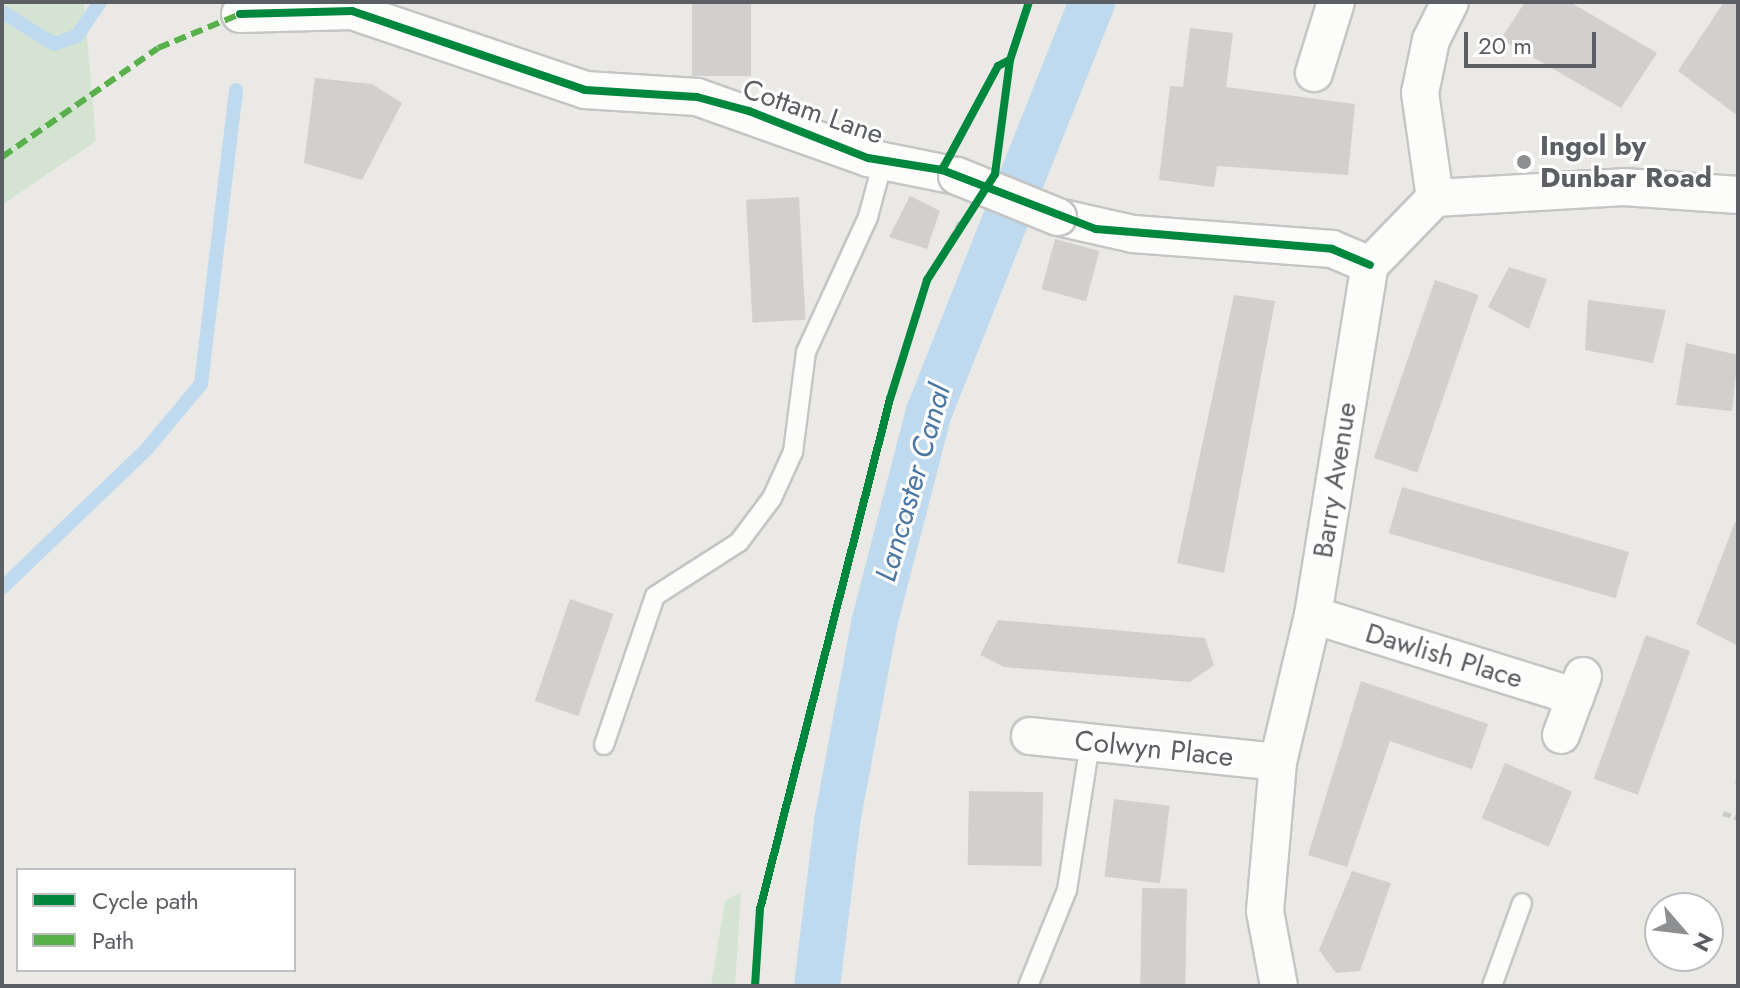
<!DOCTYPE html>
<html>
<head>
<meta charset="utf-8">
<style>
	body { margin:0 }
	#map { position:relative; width:1740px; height:988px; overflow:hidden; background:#eae9e5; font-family:Jost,sans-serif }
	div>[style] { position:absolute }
	.green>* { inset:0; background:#d5e4d2 }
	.stream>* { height:14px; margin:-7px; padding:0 7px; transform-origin:7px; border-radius:7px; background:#bfdaef }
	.canal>* { height:46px; margin:-23px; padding:0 23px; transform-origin:23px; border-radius:23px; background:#bfdaef }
	.building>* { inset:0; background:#d1d0ce; transform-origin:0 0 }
	.path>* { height:5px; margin-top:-2.5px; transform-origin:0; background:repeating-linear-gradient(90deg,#c8cbc9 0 8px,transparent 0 12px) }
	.roads { filter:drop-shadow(2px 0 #c5c5c5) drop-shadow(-2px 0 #c5c5c5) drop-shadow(0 2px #c5c5c5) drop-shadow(0 -2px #c5c5c5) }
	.service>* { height:18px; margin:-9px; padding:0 9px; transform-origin:9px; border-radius:9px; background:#fcfcfb }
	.minor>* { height:36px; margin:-18px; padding:0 18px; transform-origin:18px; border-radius:18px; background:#fcfcfb }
	.bridges { filter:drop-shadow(2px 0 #c5c5c5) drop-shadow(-2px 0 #c5c5c5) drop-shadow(0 2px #c5c5c5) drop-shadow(0 -2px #c5c5c5) }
	.minor-bridge>* { height:36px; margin:-18px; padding:0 18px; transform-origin:18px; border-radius:18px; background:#fcfcfb }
	.quiet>* { height:6px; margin-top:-3px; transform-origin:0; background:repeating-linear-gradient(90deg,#58b04a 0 12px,transparent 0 18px) }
	.cycleway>* { height:8px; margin:-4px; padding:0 4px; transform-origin:4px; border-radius:4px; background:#00873e }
	.dots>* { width:22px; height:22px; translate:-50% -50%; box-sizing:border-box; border:4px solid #fff; border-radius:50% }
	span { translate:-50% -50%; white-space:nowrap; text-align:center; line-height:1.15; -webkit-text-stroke:6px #fff; paint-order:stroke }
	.street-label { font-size:28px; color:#5b5e62 }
	.poi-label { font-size:28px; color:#5b5e62; font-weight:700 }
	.left { translate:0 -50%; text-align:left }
	.water-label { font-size:30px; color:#4c77a3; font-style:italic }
	.frame { position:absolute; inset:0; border:4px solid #5b5e62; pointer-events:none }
	.legend { position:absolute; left:16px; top:868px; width:280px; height:104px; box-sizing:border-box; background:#fff; border:2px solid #bdbfc0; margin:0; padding:10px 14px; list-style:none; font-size:24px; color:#5b5e62 }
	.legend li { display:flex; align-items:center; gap:16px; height:40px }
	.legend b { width:40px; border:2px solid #bdbfc0 }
	.north { position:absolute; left:1644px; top:892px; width:80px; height:80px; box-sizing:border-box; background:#fff; border:2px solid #bdbfc0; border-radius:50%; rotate:118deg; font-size:22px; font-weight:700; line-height:32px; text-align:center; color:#5b5e62 }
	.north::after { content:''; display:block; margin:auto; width:28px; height:36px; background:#8d8f90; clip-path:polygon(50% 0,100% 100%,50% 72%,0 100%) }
	.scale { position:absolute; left:1464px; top:32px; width:132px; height:36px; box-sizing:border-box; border:4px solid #5b5e62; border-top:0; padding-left:10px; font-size:24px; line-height:28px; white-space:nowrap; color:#5b5e62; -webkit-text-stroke:6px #fff; paint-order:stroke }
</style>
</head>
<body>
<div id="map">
	<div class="green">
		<div style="clip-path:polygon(2px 2px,84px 2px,96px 141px,2px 205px)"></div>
		<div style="clip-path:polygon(741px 892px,735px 986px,711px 986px,725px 901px)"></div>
	</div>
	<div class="stream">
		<div style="left:2px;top:12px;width:61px;rotate:31.6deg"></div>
		<div style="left:54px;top:44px;width:24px;rotate:-19deg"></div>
		<div style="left:77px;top:36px;width:41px;rotate:-55.9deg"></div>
		<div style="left:2px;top:588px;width:199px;rotate:-43.8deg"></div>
		<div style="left:146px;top:450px;width:86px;rotate:-50.2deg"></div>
		<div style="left:201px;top:384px;width:296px;rotate:-83.2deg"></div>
	</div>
	<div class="canal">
		<div style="left:817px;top:986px;width:165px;rotate:-83deg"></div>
		<div style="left:837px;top:822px;width:201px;rotate:-79.4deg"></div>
		<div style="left:874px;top:624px;width:219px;rotate:-75.5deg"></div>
		<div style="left:929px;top:412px;width:441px;rotate:-68.3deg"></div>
	</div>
	<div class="building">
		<div style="left:692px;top:2px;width:59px;height:74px"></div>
		<div style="clip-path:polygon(1525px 2px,1570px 2px,1657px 53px,1621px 108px,1501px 39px)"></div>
		<div style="clip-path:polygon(1724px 2px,1738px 2px,1738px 116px,1678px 71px)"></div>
		<div style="clip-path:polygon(1190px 28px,1233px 33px,1226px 87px,1355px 104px,1348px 175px,1217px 166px,1214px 187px,1159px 180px,1170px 86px,1183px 87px)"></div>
		<div style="clip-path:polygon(315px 78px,372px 84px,402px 103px,362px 180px,304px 163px)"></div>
		<div style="clip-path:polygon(910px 196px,940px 211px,927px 249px,889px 237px)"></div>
		<div style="left:799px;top:197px;width:123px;height:53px;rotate:87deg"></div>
		<div style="left:1055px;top:239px;width:46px;height:52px;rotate:15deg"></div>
		<div style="clip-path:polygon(1509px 267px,1547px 279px,1529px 329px,1488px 307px)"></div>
		<div style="left:1435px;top:280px;width:46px;height:188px;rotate:19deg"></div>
		<div style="clip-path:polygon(1234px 295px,1275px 301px,1224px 573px,1177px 563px)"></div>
		<div style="clip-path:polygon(1588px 300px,1666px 310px,1653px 363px,1585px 350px)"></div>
		<div style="clip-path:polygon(1686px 343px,1738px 355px,1732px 411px,1676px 405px)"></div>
		<div style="left:1402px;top:487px;width:236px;height:48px;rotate:16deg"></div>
		<div style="clip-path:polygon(1735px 522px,1738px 523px,1738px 646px,1696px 624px)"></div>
		<div style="left:570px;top:599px;width:46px;height:108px;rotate:19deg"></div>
		<div style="clip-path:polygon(998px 620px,1205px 638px,1214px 665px,1190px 682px,1004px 667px,980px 655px)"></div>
		<div style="left:1646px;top:635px;width:47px;height:153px;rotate:20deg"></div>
		<div style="clip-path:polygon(1361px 681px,1488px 724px,1472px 769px,1390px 741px,1347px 867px,1308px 855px)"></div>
		<div style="left:1505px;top:763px;width:73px;height:60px;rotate:23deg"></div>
		<div style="left:969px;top:791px;width:74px;height:74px;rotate:1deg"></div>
		<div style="left:1114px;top:799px;width:56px;height:78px;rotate:7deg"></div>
		<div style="clip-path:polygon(1352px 871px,1391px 883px,1360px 971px,1336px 973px,1319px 950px)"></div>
		<div style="left:1142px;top:888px;width:45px;height:98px;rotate:1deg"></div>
	</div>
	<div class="path">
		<div style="left:998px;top:148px;width:89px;rotate:-82.2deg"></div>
		<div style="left:1010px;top:60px;width:61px;rotate:-71.9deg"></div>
		<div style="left:1736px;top:780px;width:2px;rotate:27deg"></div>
		<div style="left:1723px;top:813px;width:16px;rotate:18deg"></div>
		<div style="left:755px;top:986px;width:77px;rotate:-86.3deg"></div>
		<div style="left:760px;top:909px;width:526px;rotate:-75.7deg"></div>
		<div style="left:890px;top:399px;width:125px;rotate:-72.7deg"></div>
		<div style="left:927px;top:280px;width:67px;rotate:-60.4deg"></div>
	</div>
	<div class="roads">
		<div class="service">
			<div style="left:604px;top:745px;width:157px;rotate:-71.1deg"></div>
			<div style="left:655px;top:596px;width:100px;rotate:-32.7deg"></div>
			<div style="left:739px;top:542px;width:55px;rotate:-53.1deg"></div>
			<div style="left:772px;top:498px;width:51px;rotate:-65.5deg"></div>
			<div style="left:793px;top:452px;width:101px;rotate:-82.6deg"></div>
			<div style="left:806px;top:352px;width:149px;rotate:-65.3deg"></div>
			<div style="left:868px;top:217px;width:58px;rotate:-75deg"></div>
			<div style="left:1028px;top:986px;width:104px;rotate:-67.9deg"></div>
			<div style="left:1067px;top:890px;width:149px;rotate:-81.1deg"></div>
			<div style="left:1492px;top:986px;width:88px;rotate:-70.1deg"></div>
		</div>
		<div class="minor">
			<div style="left:240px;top:14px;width:112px;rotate:-1.5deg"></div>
			<div style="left:352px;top:11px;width:246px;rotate:18.7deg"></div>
			<div style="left:585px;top:90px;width:112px;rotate:3.6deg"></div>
			<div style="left:697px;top:97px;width:182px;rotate:19.6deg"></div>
			<div style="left:868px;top:158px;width:91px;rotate:11.4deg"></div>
			<div style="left:1314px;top:73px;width:74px;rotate:-72.8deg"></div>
			<div style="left:1435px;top:198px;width:189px;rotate:-3.3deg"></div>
			<div style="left:1624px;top:187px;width:114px;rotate:4deg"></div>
			<div style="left:1058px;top:217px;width:77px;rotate:12.8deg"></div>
			<div style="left:1133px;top:234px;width:200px;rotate:4.3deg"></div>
			<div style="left:1332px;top:249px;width:41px;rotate:22.8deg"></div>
			<div style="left:1313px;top:615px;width:275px;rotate:17.3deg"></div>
			<div style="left:1561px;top:735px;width:63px;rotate:-69.6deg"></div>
			<div style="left:1030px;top:736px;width:249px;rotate:6deg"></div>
			<div style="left:1279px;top:986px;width:76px;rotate:-100.6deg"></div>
			<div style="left:1265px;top:911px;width:150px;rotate:-85deg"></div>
			<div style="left:1278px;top:762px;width:151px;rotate:-76.6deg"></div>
			<div style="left:1313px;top:615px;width:355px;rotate:-80.8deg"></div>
			<div style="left:1370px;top:265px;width:93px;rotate:-45.9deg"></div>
			<div style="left:1435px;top:198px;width:106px;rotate:-98.1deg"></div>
			<div style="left:1420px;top:93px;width:54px;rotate:-78.3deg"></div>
			<div style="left:1431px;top:40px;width:42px;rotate:-63.4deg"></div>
		</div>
	</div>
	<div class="bridges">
		<div class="minor-bridge">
			<div style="left:957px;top:176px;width:109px;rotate:22.1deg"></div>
		</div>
	</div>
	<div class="quiet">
		<div style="left:2px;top:157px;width:190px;rotate:-34.9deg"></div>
		<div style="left:158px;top:48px;width:89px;rotate:-22.5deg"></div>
	</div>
	<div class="cycleway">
		<div style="left:240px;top:14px;width:112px;rotate:-1.5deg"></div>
		<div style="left:352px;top:11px;width:246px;rotate:18.7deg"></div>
		<div style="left:585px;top:90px;width:112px;rotate:3.6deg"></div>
		<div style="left:697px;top:97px;width:54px;rotate:15.1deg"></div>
		<div style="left:749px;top:111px;width:128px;rotate:21.6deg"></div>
		<div style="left:868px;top:158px;width:75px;rotate:9.2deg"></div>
		<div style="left:942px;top:170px;width:165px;rotate:21deg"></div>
		<div style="left:1096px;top:229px;width:237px;rotate:4.8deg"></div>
		<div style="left:1332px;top:249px;width:41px;rotate:22.8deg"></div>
		<div style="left:942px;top:170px;width:118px;rotate:-61.7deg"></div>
		<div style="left:998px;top:66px;width:13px;rotate:-27deg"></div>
		<div style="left:755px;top:986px;width:77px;rotate:-86.3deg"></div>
		<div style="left:760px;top:909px;width:526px;rotate:-75.7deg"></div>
		<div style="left:890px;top:399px;width:125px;rotate:-72.7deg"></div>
		<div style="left:927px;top:280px;width:126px;rotate:-57.3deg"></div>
		<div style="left:995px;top:174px;width:115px;rotate:-82.5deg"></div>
		<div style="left:1010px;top:60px;width:61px;rotate:-71.9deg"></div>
	</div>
	<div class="dots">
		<div style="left:1524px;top:162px;background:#8d8f90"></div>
	</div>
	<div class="street-label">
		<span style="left:813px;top:112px;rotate:19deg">Cottam Lane</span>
		<span style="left:1335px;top:480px;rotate:-81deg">Barry Avenue</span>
		<span style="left:1444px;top:656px;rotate:17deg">Dawlish Place</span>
		<span style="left:1154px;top:749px;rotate:6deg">Colwyn Place</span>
	</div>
	<div class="poi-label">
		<span class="left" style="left:1540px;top:162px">Ingol by<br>Dunbar Road</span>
	</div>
	<div class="water-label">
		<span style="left:913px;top:483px;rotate:-74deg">Lancaster Canal</span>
	</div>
	<div class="frame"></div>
	<ul class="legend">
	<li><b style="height:10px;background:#00873e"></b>Cycle path</li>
	<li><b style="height:10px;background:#58b04a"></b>Path</li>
	</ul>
	<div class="north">N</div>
	<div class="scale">20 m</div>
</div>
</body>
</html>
